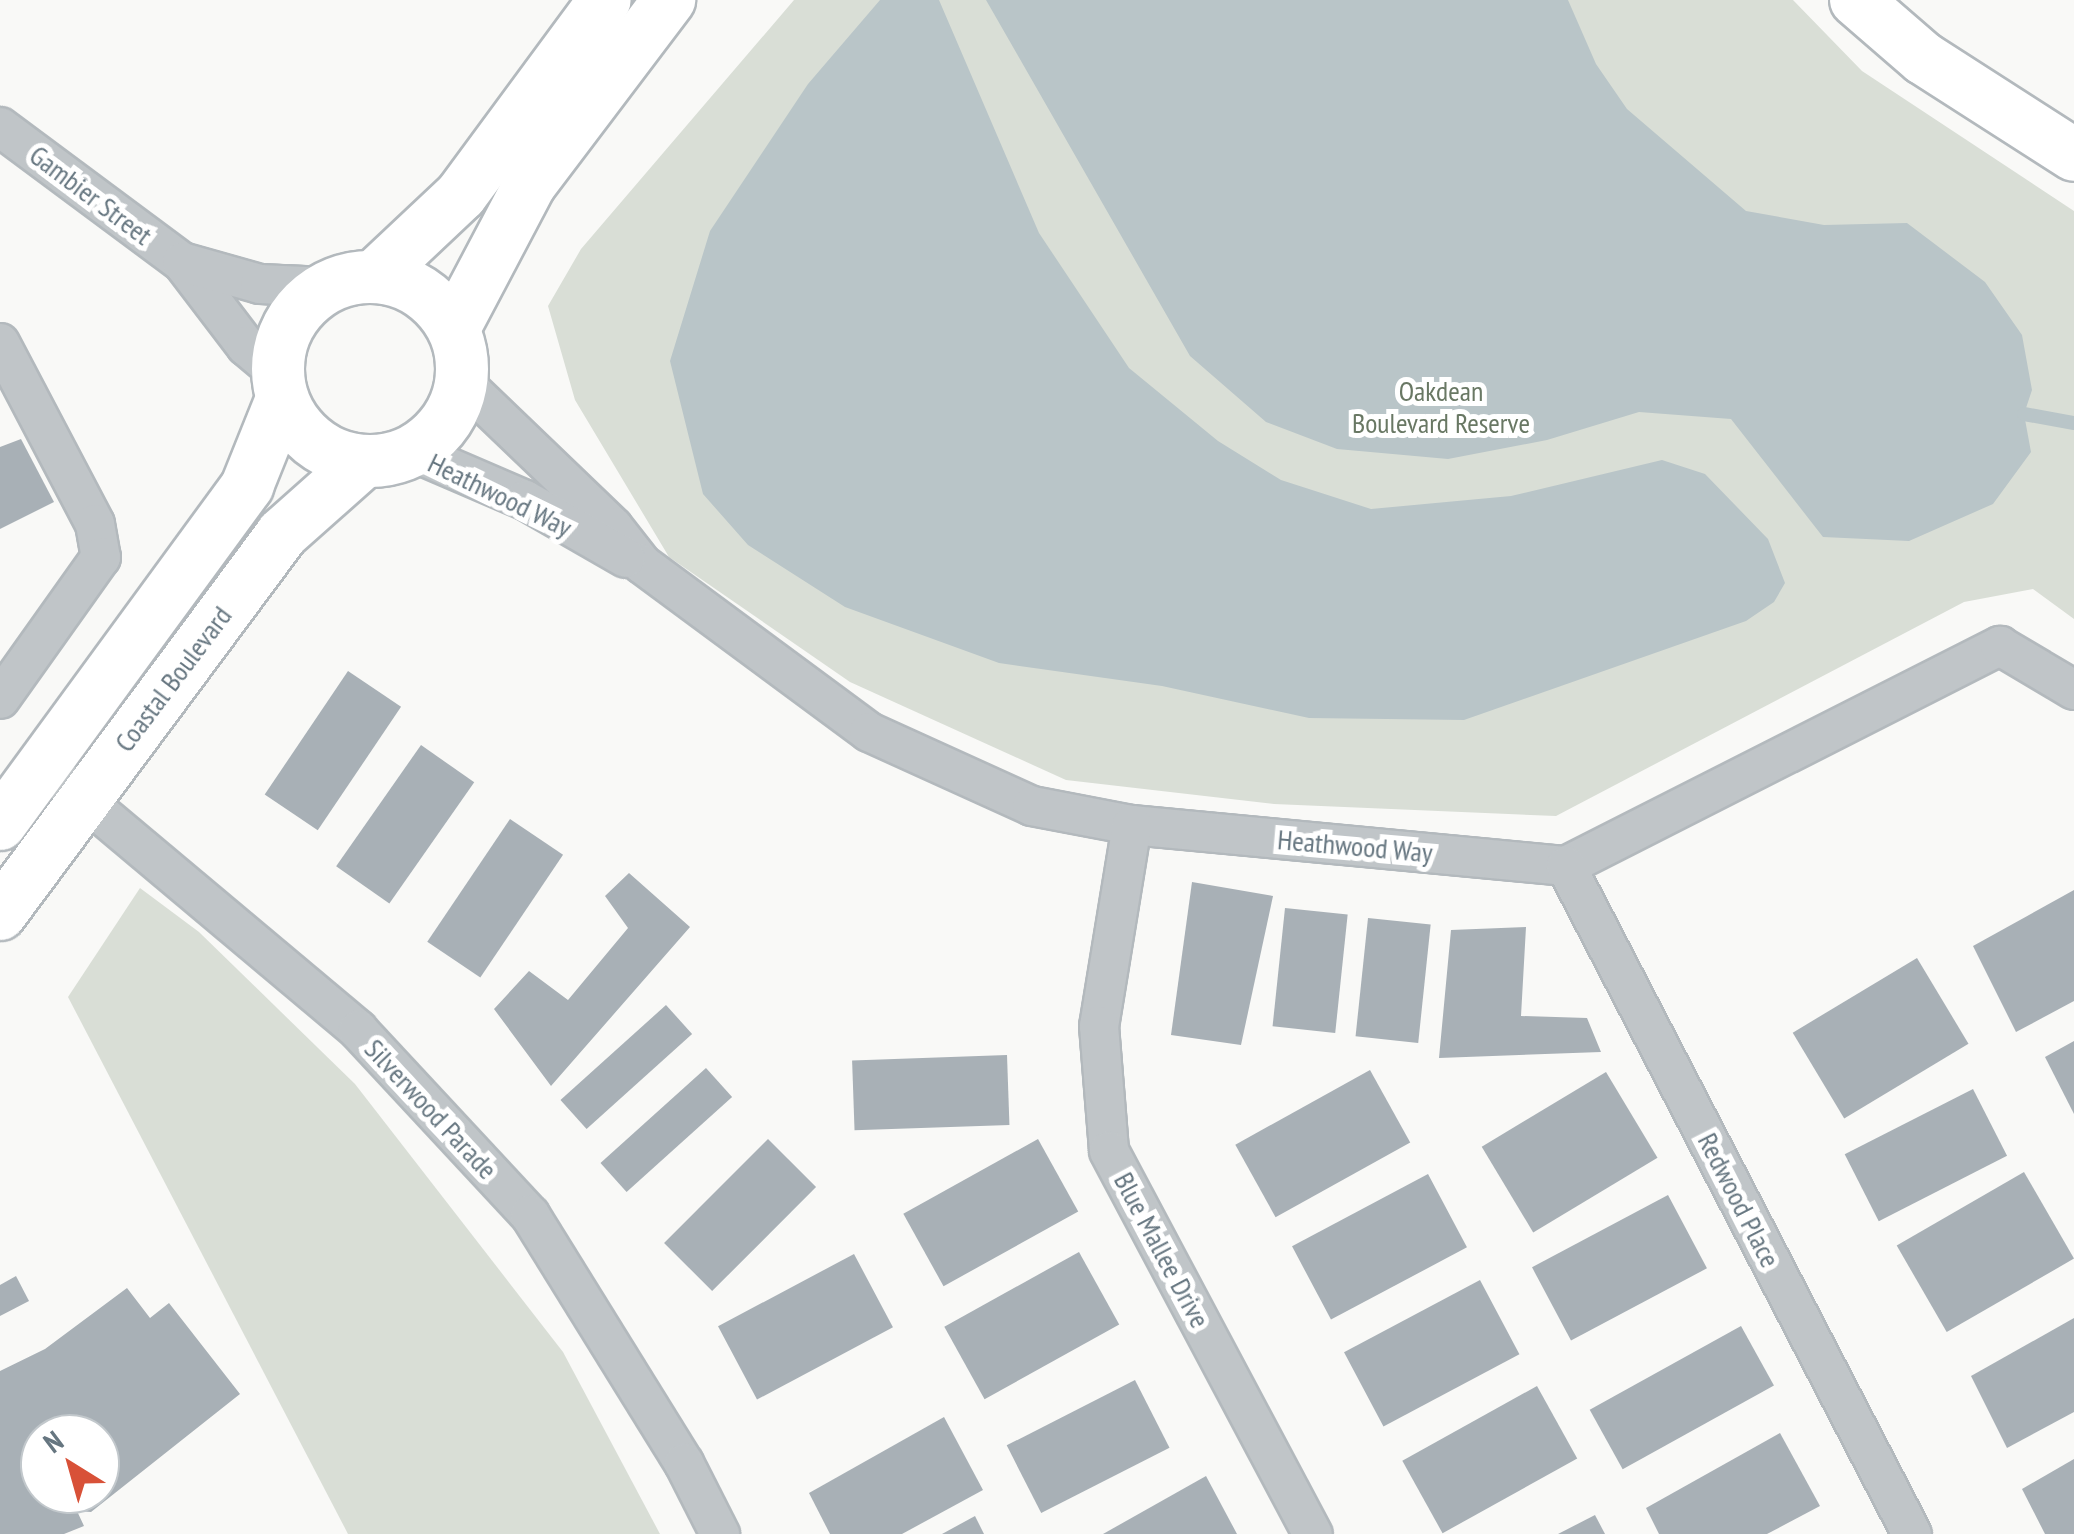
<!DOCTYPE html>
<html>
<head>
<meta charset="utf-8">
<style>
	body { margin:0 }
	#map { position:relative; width:2074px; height:1534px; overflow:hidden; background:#f9f9f7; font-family:"PT Sans Narrow",sans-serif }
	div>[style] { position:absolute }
	.green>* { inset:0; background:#d9ded6 }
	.water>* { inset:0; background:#b9c5c8 }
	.stream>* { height:14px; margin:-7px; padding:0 7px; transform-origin:7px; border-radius:7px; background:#b9c5c8 }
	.building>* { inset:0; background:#a8b0b6; transform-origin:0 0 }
	.roads { filter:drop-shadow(2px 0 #b3b9bd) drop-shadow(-2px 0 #b3b9bd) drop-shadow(0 2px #b3b9bd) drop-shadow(0 -2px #b3b9bd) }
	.street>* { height:38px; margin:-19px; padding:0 19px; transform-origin:19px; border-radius:19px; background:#c0c5c8 }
	.secondary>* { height:52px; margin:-26px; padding:0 26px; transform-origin:26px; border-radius:26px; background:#fff }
	.secondary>.ring { margin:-26px; padding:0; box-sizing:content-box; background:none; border:52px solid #fff; border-radius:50% }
	span { translate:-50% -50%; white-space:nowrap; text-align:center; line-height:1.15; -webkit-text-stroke:10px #fff; paint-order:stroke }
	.street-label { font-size:28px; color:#667680 }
	.park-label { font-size:28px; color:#697864 }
	.north { position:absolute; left:20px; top:1414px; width:100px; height:100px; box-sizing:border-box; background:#fff; border:2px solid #c2c8cc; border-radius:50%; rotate:323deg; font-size:28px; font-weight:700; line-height:40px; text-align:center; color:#667680 }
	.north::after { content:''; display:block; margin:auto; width:35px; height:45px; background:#d85138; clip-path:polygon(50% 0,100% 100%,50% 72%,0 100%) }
</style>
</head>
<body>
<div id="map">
	<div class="green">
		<div style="clip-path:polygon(794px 0,1793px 0,1862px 71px,2074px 211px,2074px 619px,2033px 589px,1964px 602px,1556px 816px,1274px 804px,1066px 780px,850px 682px,669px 557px,575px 400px,548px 306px,581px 249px)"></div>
		<div style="clip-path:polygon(140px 888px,199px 932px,355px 1084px,563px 1352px,660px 1534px,348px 1534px,68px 997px)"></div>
	</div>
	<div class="water">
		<div style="clip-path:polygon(880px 0,939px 0,1039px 233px,1129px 368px,1218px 441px,1281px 480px,1371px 509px,1511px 496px,1662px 460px,1705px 474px,1768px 539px,1785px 583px,1774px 602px,1746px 621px,1464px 720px,1309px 718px,1162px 686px,999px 663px,845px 607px,748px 545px,703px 494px,670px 361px,710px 231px,808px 84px)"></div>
		<div style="clip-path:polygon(986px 0,1568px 0,1596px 64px,1627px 109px,1746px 211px,1824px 225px,1907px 223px,1985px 282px,2022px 335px,2032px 390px,2024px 414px,2031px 452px,1993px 504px,1909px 541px,1823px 537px,1731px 419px,1639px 412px,1547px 440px,1448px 459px,1337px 449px,1266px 422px,1190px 356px)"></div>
	</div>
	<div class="stream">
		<div style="left:2024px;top:414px;width:51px;rotate:10.2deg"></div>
	</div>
	<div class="building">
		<div style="clip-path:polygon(21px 439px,54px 502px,0 529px,0 447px)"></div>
		<div style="left:348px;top:671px;width:64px;height:149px;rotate:34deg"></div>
		<div style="left:421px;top:745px;width:65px;height:148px;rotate:35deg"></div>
		<div style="left:510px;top:819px;width:64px;height:148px;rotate:34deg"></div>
		<div style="clip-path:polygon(629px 873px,690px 927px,551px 1086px,494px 1009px,529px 971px,568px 1000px,628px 928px,605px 896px)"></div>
		<div style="clip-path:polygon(1192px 882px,1273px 896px,1241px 1045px,1171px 1035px)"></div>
		<div style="clip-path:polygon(2074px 890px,2074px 1001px,2016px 1032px,1973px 946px)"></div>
		<div style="left:1285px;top:908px;width:63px;height:119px;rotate:6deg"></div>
		<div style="left:1368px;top:918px;width:63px;height:119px;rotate:6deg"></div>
		<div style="clip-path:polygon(1526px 927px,1521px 1016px,1587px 1018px,1601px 1052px,1439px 1058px,1451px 930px)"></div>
		<div style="left:1917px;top:958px;width:100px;height:145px;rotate:59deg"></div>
		<div style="left:666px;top:1005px;width:39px;height:142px;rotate:48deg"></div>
		<div style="clip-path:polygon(2074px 1041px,2074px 1114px,2045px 1057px)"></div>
		<div style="left:1007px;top:1055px;width:70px;height:155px;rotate:88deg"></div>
		<div style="left:706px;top:1068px;width:39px;height:142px;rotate:48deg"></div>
		<div style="left:1370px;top:1070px;width:83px;height:154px;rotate:61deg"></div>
		<div style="left:1606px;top:1072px;width:100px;height:145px;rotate:59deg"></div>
		<div style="left:1973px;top:1089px;width:75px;height:144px;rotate:63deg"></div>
		<div style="left:768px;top:1139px;width:68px;height:147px;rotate:45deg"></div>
		<div style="left:1038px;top:1139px;width:83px;height:154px;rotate:61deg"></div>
		<div style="left:2024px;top:1172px;width:100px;height:147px;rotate:60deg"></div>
		<div style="left:1428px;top:1174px;width:83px;height:154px;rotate:62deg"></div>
		<div style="left:1668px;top:1195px;width:83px;height:154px;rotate:62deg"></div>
		<div style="left:1079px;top:1252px;width:83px;height:154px;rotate:61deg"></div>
		<div style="left:854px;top:1254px;width:83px;height:154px;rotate:62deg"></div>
		<div style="clip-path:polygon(16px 1276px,29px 1301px,0 1316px,0 1285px)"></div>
		<div style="left:1480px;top:1280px;width:84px;height:154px;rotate:62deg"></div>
		<div style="clip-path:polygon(evenodd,127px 1288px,150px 1318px,169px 1303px,240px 1394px,91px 1512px,77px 1511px,84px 1526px,64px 1534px,0 1534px,0 1371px,45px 1349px,127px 1288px,40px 1434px,100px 1434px,100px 1494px,40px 1494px,40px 1434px)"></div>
		<div style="clip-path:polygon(2074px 1318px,2074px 1412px,2007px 1448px,1971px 1376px)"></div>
		<div style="left:1741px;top:1326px;width:68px;height:173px;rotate:61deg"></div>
		<div style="left:1135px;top:1380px;width:76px;height:144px;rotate:63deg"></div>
		<div style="left:1537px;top:1386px;width:83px;height:154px;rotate:61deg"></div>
		<div style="clip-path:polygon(944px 1417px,983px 1490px,902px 1534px,830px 1534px,809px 1493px)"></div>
		<div style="clip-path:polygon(1780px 1433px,1820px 1506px,1767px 1534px,1659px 1534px,1646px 1508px)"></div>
		<div style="clip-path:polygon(2074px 1459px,2074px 1534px,2045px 1534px,2022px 1489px)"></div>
		<div style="clip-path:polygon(1206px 1476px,1237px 1534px,1103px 1534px)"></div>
		<div style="clip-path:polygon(1595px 1515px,1605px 1534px,1558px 1534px)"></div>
		<div style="clip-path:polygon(975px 1516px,984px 1534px,942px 1534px)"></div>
	</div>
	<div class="roads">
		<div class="street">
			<div style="left:0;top:127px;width:227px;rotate:36.6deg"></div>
			<div style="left:182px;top:262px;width:106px;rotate:52.7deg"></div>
			<div style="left:246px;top:346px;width:40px;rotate:40deg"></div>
			<div style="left:182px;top:262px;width:81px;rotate:15.8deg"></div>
			<div style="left:260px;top:284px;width:67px;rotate:2.6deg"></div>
			<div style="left:0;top:343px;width:204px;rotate:62.3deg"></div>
			<div style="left:95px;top:524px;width:34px;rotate:80deg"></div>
			<div style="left:101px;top:557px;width:174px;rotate:125.4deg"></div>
			<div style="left:462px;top:382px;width:209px;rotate:43.8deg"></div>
			<div style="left:613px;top:527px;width:47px;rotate:51.9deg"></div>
			<div style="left:642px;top:564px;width:282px;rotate:36.5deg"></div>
			<div style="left:869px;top:732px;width:179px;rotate:24.4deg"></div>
			<div style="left:1032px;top:806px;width:102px;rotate:10.8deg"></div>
			<div style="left:1132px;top:825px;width:436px;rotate:5.4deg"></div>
			<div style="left:1566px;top:866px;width:487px;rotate:-26.9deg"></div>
			<div style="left:2000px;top:646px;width:86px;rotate:30.7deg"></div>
			<div style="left:411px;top:451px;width:124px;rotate:23.3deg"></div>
			<div style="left:525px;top:500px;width:116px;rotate:29.9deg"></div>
			<div style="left:45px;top:767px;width:409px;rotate:40deg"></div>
			<div style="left:358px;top:1030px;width:253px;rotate:47.1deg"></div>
			<div style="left:530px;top:1215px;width:292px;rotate:58.2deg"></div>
			<div style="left:684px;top:1463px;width:80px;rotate:63.1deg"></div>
			<div style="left:1132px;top:825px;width:204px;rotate:99.3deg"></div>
			<div style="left:1099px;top:1026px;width:125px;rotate:85.4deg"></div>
			<div style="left:1109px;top:1151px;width:434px;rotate:62deg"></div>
			<div style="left:1566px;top:866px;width:752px;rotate:62.62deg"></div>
		</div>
		<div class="secondary">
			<div style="left:1856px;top:0;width:89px;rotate:40.9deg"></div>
			<div style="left:1923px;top:58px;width:179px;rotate:32.7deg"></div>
			<div style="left:375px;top:276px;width:118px;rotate:-43.3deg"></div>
			<div style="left:461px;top:195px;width:242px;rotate:-53.6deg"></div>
			<div class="ring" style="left:278px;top:277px;width:132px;height:132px"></div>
			<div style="left:454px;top:328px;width:163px;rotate:-62.2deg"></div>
			<div style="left:530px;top:184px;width:231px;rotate:-52.9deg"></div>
			<div style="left:0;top:824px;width:419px;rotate:-53.8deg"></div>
			<div style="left:247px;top:486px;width:94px;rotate:-68.1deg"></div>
			<div style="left:0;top:914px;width:473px;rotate:-53.4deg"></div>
			<div style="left:282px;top:534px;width:108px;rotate:-41.6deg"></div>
		</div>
	</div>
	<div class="street-label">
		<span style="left:91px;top:195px;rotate:37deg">Gambier Street</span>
		<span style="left:500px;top:495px;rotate:26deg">Heathwood Way</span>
		<span style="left:173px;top:679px;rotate:-53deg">Coastal Boulevard</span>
		<span style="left:1355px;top:846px;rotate:5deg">Heathwood Way</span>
		<span style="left:431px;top:1109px;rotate:47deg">Silverwood Parade</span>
		<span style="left:1739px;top:1200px;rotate:63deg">Redwood Place</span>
		<span style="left:1162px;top:1250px;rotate:62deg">Blue Mallee Drive</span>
	</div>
	<div class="park-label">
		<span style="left:1441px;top:407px">Oakdean<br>Boulevard Reserve</span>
	</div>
	<div class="north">N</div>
</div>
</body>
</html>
